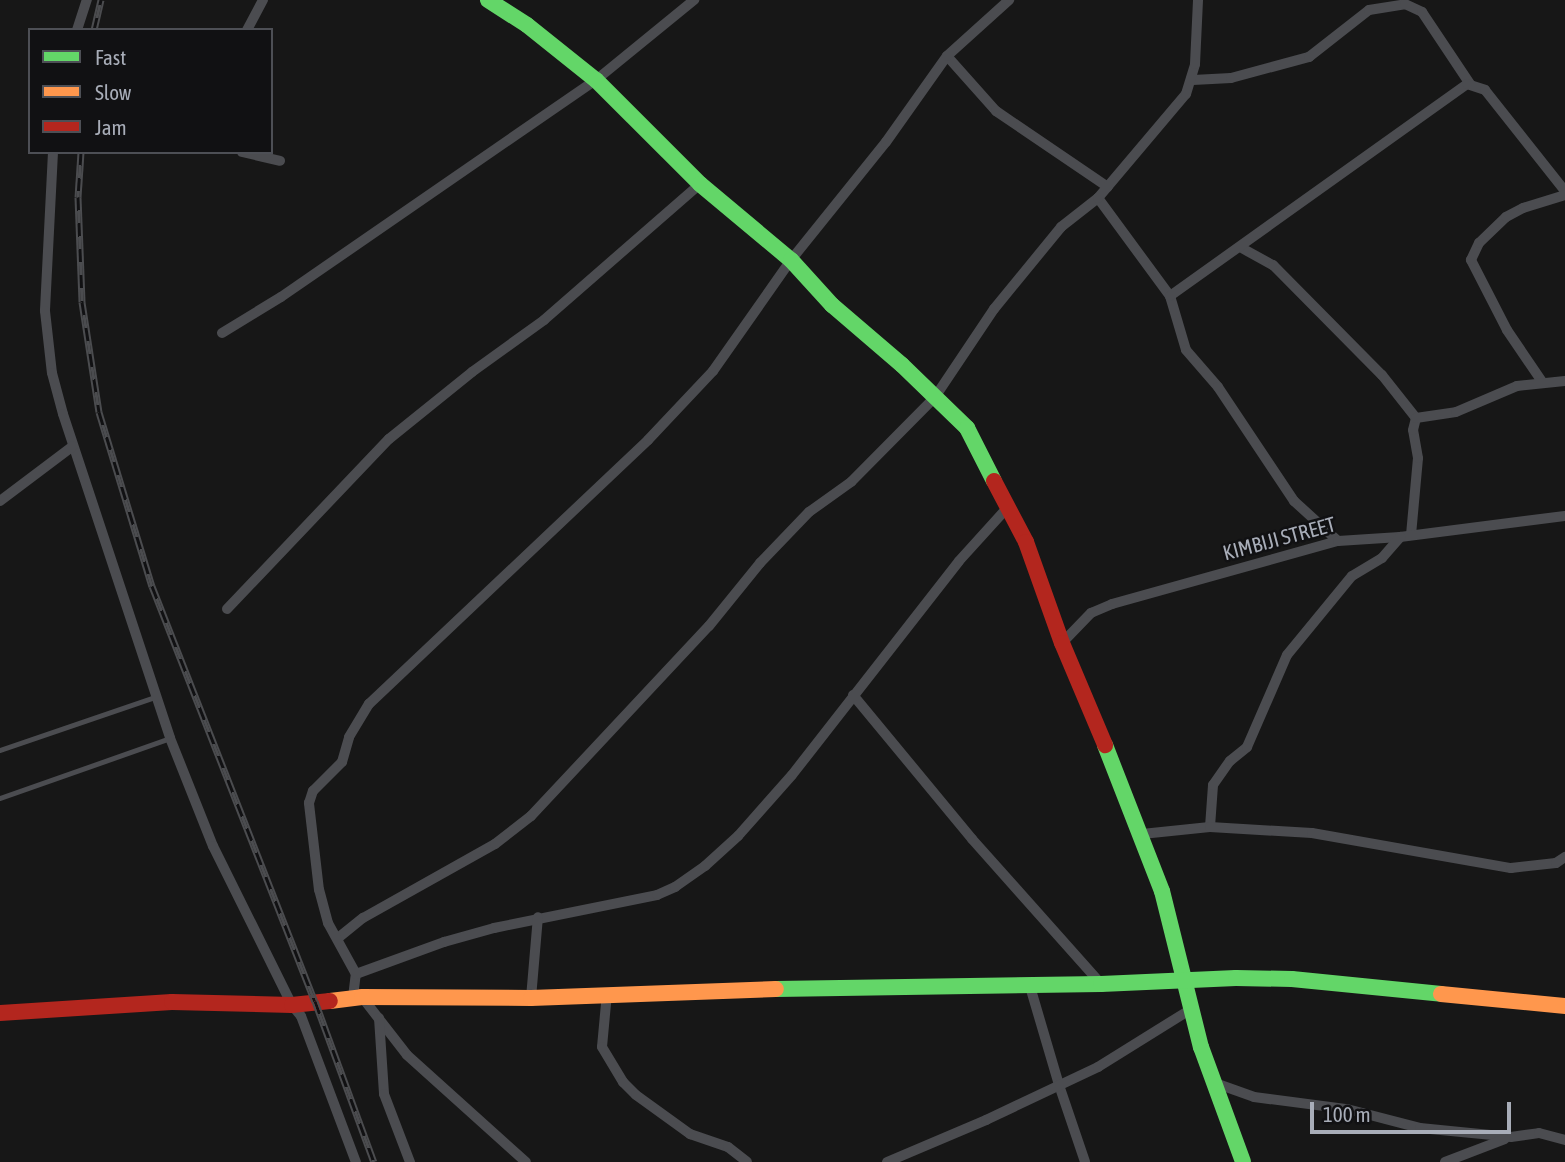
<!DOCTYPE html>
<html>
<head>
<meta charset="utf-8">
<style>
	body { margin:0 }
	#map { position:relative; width:1565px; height:1162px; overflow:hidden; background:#171717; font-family:"Asap Condensed",sans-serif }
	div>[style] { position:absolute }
	.lane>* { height:5px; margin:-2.5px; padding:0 2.5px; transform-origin:2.5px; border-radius:2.5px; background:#4b4c50 }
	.street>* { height:10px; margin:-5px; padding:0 5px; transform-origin:5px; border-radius:5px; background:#4b4c50 }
	.fast>* { height:16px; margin:-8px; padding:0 8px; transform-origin:8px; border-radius:8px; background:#63d668 }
	.slow>* { height:16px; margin:-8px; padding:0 8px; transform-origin:8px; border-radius:8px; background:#ff974d }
	.jam>* { height:16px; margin:-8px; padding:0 8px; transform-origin:8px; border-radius:8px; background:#b3261e }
	.rail>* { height:7px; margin-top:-3.5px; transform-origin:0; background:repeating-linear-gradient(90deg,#111113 0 13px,#4b4c4f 0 26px); box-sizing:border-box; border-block:2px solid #4b4c4f }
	span { translate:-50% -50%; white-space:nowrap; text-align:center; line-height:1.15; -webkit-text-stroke:5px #111113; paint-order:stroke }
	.street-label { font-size:21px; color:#a8adb8 }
	.legend { position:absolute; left:28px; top:28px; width:245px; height:126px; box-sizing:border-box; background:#111113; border:2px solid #4d4f55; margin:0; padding:9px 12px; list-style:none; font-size:21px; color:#a8adb8 }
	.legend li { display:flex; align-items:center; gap:14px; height:35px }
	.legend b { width:35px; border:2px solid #4d4f55 }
	.scale { position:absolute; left:1310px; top:1102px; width:201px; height:32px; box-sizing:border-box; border:4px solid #a8adb8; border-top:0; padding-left:9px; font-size:21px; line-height:24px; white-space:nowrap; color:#a8adb8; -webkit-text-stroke:5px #111113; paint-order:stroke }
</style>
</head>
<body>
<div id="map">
	<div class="lane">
		<div style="left:0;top:750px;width:164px;rotate:-18.9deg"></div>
		<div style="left:0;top:798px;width:180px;rotate:-19.4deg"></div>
	</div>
	<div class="street">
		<div style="left:77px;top:30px;width:32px;rotate:-72deg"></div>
		<div style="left:247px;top:30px;width:34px;rotate:-62deg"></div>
		<div style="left:947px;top:56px;width:74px;rotate:48.3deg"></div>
		<div style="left:996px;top:111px;width:135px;rotate:34.2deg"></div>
		<div style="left:1193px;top:80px;width:38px;rotate:-3deg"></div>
		<div style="left:1231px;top:78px;width:81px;rotate:-15.1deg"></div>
		<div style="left:1309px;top:57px;width:76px;rotate:-38.1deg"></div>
		<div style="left:1369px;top:10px;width:36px;rotate:-9deg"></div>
		<div style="left:1405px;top:4px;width:19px;rotate:25deg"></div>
		<div style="left:1422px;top:12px;width:87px;rotate:56.3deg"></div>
		<div style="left:53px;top:152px;width:159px;rotate:92.9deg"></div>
		<div style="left:45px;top:311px;width:62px;rotate:83.6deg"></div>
		<div style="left:52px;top:373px;width:42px;rotate:75deg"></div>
		<div style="left:63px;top:414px;width:341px;rotate:71.7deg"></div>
		<div style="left:170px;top:738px;width:116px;rotate:68.3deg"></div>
		<div style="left:213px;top:846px;width:178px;rotate:63.6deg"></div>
		<div style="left:292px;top:1005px;width:14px;rotate:51deg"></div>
		<div style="left:301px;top:1016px;width:156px;rotate:69.4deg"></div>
		<div style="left:242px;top:152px;width:39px;rotate:13deg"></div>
		<div style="left:1098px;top:198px;width:122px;rotate:53.7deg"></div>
		<div style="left:1170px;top:296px;width:56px;rotate:73.5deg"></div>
		<div style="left:1186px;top:350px;width:49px;rotate:49.1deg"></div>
		<div style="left:1218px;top:387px;width:137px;rotate:56.3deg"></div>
		<div style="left:1294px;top:501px;width:59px;rotate:42.3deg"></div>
		<div style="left:1240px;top:247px;width:38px;rotate:29deg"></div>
		<div style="left:1273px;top:265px;width:155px;rotate:45.3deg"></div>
		<div style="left:1382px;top:375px;width:55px;rotate:51.7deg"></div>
		<div style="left:1170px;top:296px;width:365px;rotate:-35.5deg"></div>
		<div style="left:1467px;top:84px;width:19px;rotate:18deg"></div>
		<div style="left:1485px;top:90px;width:129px;rotate:51.6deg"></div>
		<div style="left:222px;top:333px;width:69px;rotate:-31.4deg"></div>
		<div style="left:281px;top:297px;width:383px;rotate:-34.6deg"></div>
		<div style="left:596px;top:80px;width:127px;rotate:-39.2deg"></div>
		<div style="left:1543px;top:383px;width:64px;rotate:-124.2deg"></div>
		<div style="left:1507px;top:330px;width:79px;rotate:-117.2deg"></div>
		<div style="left:1471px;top:260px;width:19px;rotate:-65deg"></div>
		<div style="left:1479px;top:243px;width:37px;rotate:-44deg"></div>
		<div style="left:1506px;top:217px;width:19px;rotate:-28deg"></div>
		<div style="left:1523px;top:208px;width:44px;rotate:-17.2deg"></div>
		<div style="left:0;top:501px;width:91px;rotate:-37deg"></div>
		<div style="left:1411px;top:535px;width:77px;rotate:-84.8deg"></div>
		<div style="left:1418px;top:458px;width:28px;rotate:-100deg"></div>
		<div style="left:1413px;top:430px;width:12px;rotate:-76deg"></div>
		<div style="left:1416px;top:418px;width:40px;rotate:-8.5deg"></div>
		<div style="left:1456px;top:412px;width:66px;rotate:-23.1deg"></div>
		<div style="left:1517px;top:386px;width:48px;rotate:-5.9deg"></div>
		<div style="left:227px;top:609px;width:235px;rotate:-46.4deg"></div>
		<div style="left:389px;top:439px;width:107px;rotate:-38.9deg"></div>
		<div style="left:472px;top:372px;width:89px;rotate:-35.8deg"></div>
		<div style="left:544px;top:320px;width:207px;rotate:-41.1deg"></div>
		<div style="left:1062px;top:643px;width:42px;rotate:-46deg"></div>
		<div style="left:1091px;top:613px;width:23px;rotate:-23deg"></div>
		<div style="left:1112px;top:604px;width:235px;rotate:-15.6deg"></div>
		<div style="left:1338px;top:541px;width:62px;rotate:-3.7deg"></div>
		<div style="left:1400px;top:537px;width:166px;rotate:-7.3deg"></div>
		<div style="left:853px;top:695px;width:187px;rotate:50.4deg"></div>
		<div style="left:972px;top:839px;width:194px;rotate:48.3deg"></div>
		<div style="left:1210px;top:827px;width:42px;rotate:-85.9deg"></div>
		<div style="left:1213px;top:785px;width:29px;rotate:-55deg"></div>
		<div style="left:1230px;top:761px;width:22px;rotate:-39deg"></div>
		<div style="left:1247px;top:747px;width:100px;rotate:-66.5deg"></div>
		<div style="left:1287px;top:655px;width:102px;rotate:-50.6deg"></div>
		<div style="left:1352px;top:576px;width:35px;rotate:-31deg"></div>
		<div style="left:1382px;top:558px;width:28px;rotate:-49deg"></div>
		<div style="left:1142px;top:834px;width:68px;rotate:-5.9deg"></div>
		<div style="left:1210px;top:827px;width:102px;rotate:3.4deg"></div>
		<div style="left:1312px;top:833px;width:202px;rotate:10deg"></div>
		<div style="left:1511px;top:868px;width:45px;rotate:-6.3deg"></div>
		<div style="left:1556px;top:863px;width:11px;rotate:-34deg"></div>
		<div style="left:338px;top:938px;width:32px;rotate:-39deg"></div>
		<div style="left:363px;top:918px;width:151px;rotate:-29.3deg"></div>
		<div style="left:495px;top:844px;width:46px;rotate:-37.9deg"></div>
		<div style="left:531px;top:816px;width:260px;rotate:-46.9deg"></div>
		<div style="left:709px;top:626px;width:81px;rotate:-51deg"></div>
		<div style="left:760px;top:563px;width:71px;rotate:-46.1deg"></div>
		<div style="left:809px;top:512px;width:52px;rotate:-35.5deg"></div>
		<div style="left:851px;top:482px;width:120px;rotate:-45.3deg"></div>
		<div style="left:935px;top:397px;width:106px;rotate:-56.2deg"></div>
		<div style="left:994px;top:309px;width:106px;rotate:-50.7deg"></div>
		<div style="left:1061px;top:227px;width:47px;rotate:-38.1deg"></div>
		<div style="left:1098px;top:198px;width:136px;rotate:-49.8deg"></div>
		<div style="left:1186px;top:94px;width:31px;rotate:-73deg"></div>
		<div style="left:1195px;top:64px;width:64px;rotate:-87.3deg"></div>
		<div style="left:356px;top:974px;width:94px;rotate:-20deg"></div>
		<div style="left:444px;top:942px;width:52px;rotate:-15.6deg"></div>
		<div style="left:494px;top:928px;width:166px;rotate:-11.4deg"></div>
		<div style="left:657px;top:895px;width:20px;rotate:-24deg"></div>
		<div style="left:675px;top:887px;width:37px;rotate:-35deg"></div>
		<div style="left:705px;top:866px;width:45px;rotate:-42.3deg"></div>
		<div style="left:738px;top:836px;width:81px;rotate:-48.5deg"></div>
		<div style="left:792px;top:775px;width:271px;rotate:-52deg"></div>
		<div style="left:959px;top:561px;width:72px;rotate:-47.8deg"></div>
		<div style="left:1029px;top:983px;width:106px;rotate:73.6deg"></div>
		<div style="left:1059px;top:1085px;width:81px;rotate:71.3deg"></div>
		<div style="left:607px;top:993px;width:54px;rotate:95.3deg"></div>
		<div style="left:602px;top:1047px;width:41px;rotate:59deg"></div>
		<div style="left:623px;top:1082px;width:18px;rotate:45deg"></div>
		<div style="left:636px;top:1095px;width:67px;rotate:35.8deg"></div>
		<div style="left:690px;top:1134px;width:40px;rotate:18.9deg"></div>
		<div style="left:728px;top:1147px;width:24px;rotate:38deg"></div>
		<div style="left:353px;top:997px;width:23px;rotate:-83deg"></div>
		<div style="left:356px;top:974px;width:58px;rotate:-118.8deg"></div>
		<div style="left:328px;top:923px;width:34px;rotate:-105deg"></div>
		<div style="left:319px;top:890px;width:88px;rotate:-96.6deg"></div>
		<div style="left:309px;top:803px;width:13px;rotate:-72deg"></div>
		<div style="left:313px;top:791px;width:41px;rotate:-45deg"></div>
		<div style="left:342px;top:762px;width:26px;rotate:-74deg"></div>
		<div style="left:349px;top:737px;width:39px;rotate:-59deg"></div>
		<div style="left:369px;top:704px;width:384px;rotate:-43.4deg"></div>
		<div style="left:648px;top:440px;width:95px;rotate:-46.7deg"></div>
		<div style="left:713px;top:371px;width:136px;rotate:-54.9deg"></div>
		<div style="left:791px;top:260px;width:151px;rotate:-51.2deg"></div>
		<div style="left:886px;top:142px;width:105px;rotate:-54.7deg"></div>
		<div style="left:947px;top:56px;width:84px;rotate:-42.1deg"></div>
		<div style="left:362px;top:997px;width:73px;rotate:52.2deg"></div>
		<div style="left:407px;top:1055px;width:160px;rotate:42deg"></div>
		<div style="left:531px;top:998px;width:81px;rotate:-85.1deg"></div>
		<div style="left:379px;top:1018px;width:76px;rotate:86.2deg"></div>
		<div style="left:384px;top:1094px;width:73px;rotate:69.1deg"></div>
		<div style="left:1215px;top:1083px;width:41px;rotate:19.7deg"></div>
		<div style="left:1254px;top:1097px;width:94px;rotate:7.4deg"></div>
		<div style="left:1347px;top:1109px;width:75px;rotate:14.6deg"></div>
		<div style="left:1420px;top:1128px;width:91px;rotate:5.6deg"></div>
		<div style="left:1511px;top:1137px;width:28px;rotate:-8deg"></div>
		<div style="left:1539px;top:1133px;width:27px;rotate:15deg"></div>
		<div style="left:887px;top:1162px;width:108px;rotate:-23deg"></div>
		<div style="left:986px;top:1120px;width:124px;rotate:-25.3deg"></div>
		<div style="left:1098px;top:1067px;width:110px;rotate:-31.9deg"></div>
		<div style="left:1445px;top:1162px;width:64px;rotate:-21deg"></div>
	</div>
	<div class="fast">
		<div style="left:488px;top:0;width:46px;rotate:32.7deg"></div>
		<div style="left:527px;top:25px;width:88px;rotate:38.6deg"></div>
		<div style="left:596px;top:80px;width:147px;rotate:45deg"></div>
		<div style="left:700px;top:184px;width:119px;rotate:39.9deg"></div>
		<div style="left:791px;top:260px;width:61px;rotate:47.7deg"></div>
		<div style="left:832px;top:305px;width:92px;rotate:40.6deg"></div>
		<div style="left:902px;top:365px;width:91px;rotate:44.1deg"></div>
		<div style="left:967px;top:428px;width:59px;rotate:63deg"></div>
		<div style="left:1105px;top:745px;width:157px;rotate:68.7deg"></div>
		<div style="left:1162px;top:891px;width:161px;rotate:76deg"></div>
		<div style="left:1201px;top:1047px;width:122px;rotate:69.9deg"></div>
		<div style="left:776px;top:989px;width:325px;rotate:-0.9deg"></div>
		<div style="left:1101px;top:984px;width:135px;rotate:-2.5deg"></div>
		<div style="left:1236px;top:978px;width:56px;rotate:1deg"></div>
		<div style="left:1292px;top:979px;width:150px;rotate:5.7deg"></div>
	</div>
	<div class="slow">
		<div style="left:1441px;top:994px;width:125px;rotate:5.5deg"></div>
		<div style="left:330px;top:1001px;width:32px;rotate:-7deg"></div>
		<div style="left:362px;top:997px;width:169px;rotate:0.3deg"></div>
		<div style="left:531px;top:998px;width:245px;rotate:-2.1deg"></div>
	</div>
	<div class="jam">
		<div style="left:994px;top:481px;width:69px;rotate:62.3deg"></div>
		<div style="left:1026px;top:542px;width:107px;rotate:70.4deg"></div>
		<div style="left:1062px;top:643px;width:111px;rotate:67.1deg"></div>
		<div style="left:0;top:1013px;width:172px;rotate:-3.7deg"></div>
		<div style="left:172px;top:1002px;width:120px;rotate:1.4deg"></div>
		<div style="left:292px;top:1005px;width:38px;rotate:-6deg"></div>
	</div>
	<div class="rail">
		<div style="left:94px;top:30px;width:31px;rotate:-77deg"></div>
		<div style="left:81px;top:152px;width:45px;rotate:93.8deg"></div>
		<div style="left:78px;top:197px;width:105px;rotate:87.8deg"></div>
		<div style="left:82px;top:302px;width:111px;rotate:81.2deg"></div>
		<div style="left:99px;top:412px;width:182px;rotate:73.1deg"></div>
		<div style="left:152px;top:586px;width:446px;rotate:68.6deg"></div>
		<div style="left:315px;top:1001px;width:171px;rotate:69.9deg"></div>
	</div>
	<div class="street-label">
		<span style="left:1279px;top:538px;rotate:-15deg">KIMBIJI STREET</span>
	</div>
	<ul class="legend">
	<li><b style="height:9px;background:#63d668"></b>Fast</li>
	<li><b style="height:9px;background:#ff974d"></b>Slow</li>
	<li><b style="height:9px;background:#b3261e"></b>Jam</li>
	</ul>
	<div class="scale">100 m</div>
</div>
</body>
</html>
